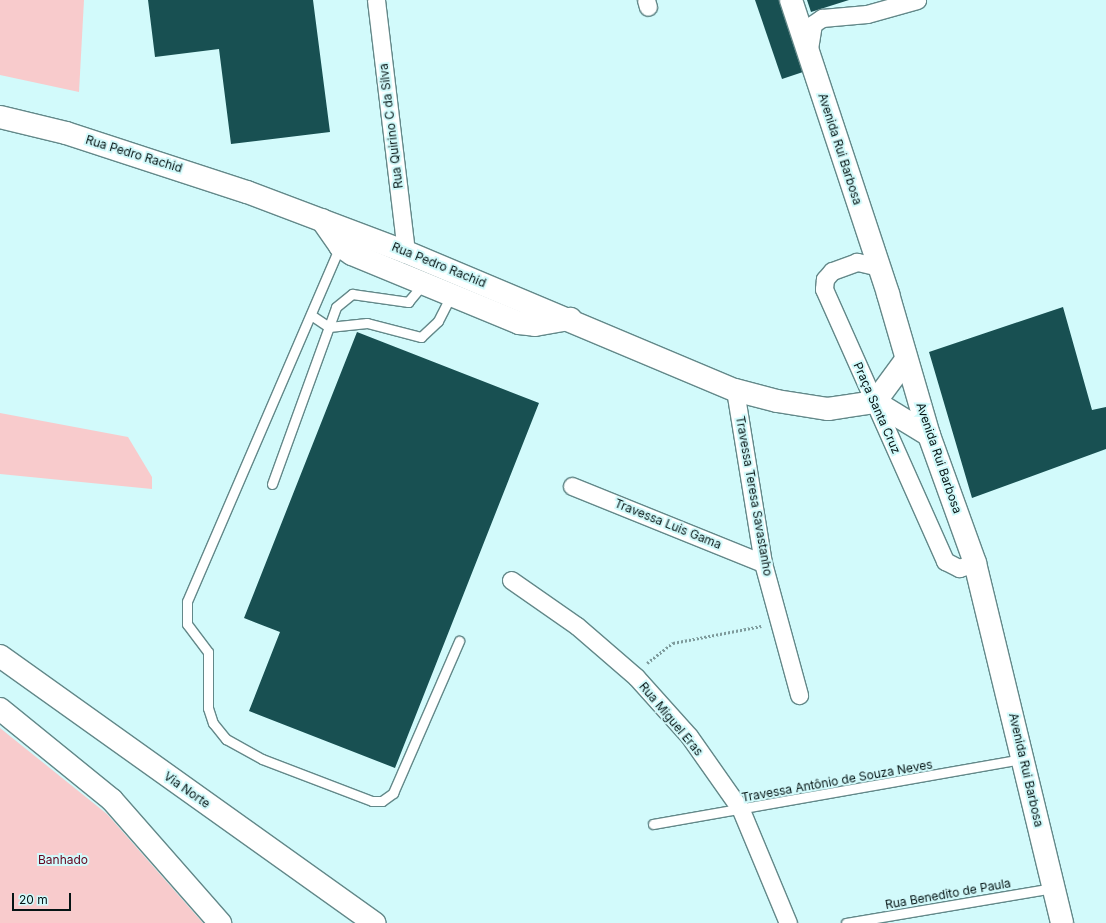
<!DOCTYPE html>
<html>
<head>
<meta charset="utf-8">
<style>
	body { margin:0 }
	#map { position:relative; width:1106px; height:923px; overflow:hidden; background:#d2fafb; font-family:Inter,sans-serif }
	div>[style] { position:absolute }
	.green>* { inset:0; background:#f8cbcc }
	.building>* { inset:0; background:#185052 }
	.path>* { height:2.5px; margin-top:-1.25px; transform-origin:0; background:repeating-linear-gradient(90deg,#7e9b9c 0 2px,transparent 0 4px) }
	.roads { filter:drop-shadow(1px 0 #638889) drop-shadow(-1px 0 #638889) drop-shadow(0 1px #638889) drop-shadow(0 -1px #638889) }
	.service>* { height:9px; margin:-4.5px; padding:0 4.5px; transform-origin:4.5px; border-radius:4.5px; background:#fff }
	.minor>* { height:17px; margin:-8.5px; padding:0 8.5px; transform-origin:8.5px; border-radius:8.5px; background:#fff }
	.tertiary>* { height:22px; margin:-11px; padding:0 11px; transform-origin:11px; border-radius:11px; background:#fff }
	.secondary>* { height:22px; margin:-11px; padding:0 11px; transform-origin:11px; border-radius:11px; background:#fff }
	span { translate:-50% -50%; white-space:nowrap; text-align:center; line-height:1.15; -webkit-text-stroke:4px #d2fafb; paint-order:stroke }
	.street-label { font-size:12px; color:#051414 }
	.park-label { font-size:12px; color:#63031c }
	.scale { position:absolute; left:12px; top:893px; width:59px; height:18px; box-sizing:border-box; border:2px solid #051414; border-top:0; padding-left:5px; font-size:12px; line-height:14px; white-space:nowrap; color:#051414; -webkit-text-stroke:3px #d2fafb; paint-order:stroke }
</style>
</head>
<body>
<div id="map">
	<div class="green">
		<div style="clip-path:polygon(0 0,84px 0,79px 92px,0 75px)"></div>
		<div style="clip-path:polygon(0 413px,128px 437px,152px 477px,152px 489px,0 474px)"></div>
		<div style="clip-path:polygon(0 728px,107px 814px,203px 923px,0 923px)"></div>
	</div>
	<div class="building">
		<div style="clip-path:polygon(148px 0,313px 0,330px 132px,231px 144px,219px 49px,155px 57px)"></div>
		<div style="clip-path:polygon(755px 0,783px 0,806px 71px,782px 79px)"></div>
		<div style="clip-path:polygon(807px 0,849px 0,811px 12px)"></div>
		<div style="clip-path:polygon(1063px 307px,1092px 410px,1106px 407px,1106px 449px,972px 498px,929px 352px)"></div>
		<div style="clip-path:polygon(357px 332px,539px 403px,395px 768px,249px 711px,280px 632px,244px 618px)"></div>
	</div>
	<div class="path">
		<div style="left:647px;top:663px;width:33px;rotate:-38deg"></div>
		<div style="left:673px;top:643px;width:90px;rotate:-10.9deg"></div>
	</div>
	<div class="roads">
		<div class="service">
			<div style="left:340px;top:246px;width:387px;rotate:113.3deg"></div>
			<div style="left:187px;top:602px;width:22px;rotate:90deg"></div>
			<div style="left:187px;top:624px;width:35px;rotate:53deg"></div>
			<div style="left:208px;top:652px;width:56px;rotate:90deg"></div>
			<div style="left:208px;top:708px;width:16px;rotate:72deg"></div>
			<div style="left:213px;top:723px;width:21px;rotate:51deg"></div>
			<div style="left:226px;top:739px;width:41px;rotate:29.1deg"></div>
			<div style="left:262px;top:759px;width:118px;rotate:20.9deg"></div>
			<div style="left:372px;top:801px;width:10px"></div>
			<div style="left:382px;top:801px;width:14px;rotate:-36deg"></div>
			<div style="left:393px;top:793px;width:166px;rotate:-66.5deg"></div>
			<div style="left:311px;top:315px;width:22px;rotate:34deg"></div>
			<div style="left:329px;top:327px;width:38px;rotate:-6deg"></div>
			<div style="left:367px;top:323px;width:56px;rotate:14.5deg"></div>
			<div style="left:421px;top:337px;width:23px;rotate:-43deg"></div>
			<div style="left:438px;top:321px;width:29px;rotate:-63deg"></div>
			<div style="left:272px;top:484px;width:188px;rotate:-70.1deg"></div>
			<div style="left:336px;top:307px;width:21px;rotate:-39deg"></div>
			<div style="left:352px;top:294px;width:57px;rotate:8.1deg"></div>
			<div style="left:408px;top:302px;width:23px;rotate:-50deg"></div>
			<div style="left:653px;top:824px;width:375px;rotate:-10deg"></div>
			<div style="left:846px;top:923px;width:210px;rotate:-9.6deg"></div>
		</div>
		<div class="minor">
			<div style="left:376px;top:0;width:254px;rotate:83.2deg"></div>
			<div style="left:646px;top:0;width:7px;rotate:74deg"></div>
			<div style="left:809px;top:49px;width:25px;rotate:-81deg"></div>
			<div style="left:813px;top:24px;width:11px;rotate:-34deg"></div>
			<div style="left:822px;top:18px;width:45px;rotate:-5.1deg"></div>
			<div style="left:867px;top:14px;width:52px;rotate:-15.6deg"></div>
			<div style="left:879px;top:267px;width:23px;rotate:-167deg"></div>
			<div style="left:857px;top:262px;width:27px;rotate:160deg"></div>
			<div style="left:832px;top:271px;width:11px;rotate:131deg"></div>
			<div style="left:825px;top:279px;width:10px;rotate:96deg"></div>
			<div style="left:824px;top:289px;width:298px;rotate:66deg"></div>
			<div style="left:945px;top:561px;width:16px;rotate:27deg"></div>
			<div style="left:959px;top:568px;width:17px;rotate:-17deg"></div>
			<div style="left:735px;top:390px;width:175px;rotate:80.8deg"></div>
			<div style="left:763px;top:563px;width:137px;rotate:74.7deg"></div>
			<div style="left:572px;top:486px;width:206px;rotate:22deg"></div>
			<div style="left:511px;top:580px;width:80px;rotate:34.9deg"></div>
			<div style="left:577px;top:626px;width:78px;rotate:40.8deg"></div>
			<div style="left:636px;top:677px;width:79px;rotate:48.1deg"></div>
			<div style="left:689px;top:736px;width:90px;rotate:54.9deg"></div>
			<div style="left:741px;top:810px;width:122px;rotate:67.4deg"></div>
		</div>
		<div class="tertiary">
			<div style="left:0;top:117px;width:68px;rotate:13.6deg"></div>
			<div style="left:66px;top:133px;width:190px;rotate:18.1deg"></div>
			<div style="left:247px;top:192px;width:170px;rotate:20.7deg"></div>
			<div style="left:406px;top:252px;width:357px;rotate:22.8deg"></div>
			<div style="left:735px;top:390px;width:43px;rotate:14.7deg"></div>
			<div style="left:777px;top:401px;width:52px;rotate:8.9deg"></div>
			<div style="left:828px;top:409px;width:48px;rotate:-8.5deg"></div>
			<div style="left:875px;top:402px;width:63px;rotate:31.4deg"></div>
			<div style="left:322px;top:220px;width:32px;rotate:55deg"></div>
			<div style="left:340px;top:246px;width:14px;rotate:34deg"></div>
			<div style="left:352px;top:254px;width:181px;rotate:22.4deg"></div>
			<div style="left:519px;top:323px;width:16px;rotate:7deg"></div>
			<div style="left:535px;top:325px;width:36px;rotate:-10deg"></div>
			<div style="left:875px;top:402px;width:52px;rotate:-53.6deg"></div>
		</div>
		<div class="secondary">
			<div style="left:791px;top:0;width:310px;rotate:71.7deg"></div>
			<div style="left:888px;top:294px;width:147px;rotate:73.8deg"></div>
			<div style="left:929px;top:435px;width:136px;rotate:70.2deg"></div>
			<div style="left:975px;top:563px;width:370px;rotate:76.4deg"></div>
			<div style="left:0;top:656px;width:460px;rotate:35.5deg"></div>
			<div style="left:0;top:709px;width:144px;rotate:39.1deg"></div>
			<div style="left:112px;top:800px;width:164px;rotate:48.7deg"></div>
		</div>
	</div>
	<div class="street-label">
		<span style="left:391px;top:126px;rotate:-97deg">Rua Quirino C da Silva</span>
		<span style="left:840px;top:149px;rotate:72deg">Avenida Rui Barbosa</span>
		<span style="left:134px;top:154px;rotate:17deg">Rua Pedro Rachid</span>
		<span style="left:439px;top:265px;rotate:22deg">Rua Pedro Rachid</span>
		<span style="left:877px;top:408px;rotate:66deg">Praça Santa Cruz</span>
		<span style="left:939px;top:458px;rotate:71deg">Avenida Rui Barbosa</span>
		<span style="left:754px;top:496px;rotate:80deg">Travessa Teresa Savastanho</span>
		<span style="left:668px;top:524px;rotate:22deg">Travessa Luis Gama</span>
		<span style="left:671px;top:719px;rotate:50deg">Rua Miguel Eras</span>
		<span style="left:1026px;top:770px;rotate:77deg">Avenida Rui Barbosa</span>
		<span style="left:837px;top:781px;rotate:-10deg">Travessa Antônio de Souza Neves</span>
		<span style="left:187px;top:790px;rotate:35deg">Via Norte</span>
		<span style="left:948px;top:894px;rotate:-10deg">Rua Benedito de Paula</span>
	</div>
	<div class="park-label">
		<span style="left:63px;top:860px">Banhado</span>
	</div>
	<div class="scale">20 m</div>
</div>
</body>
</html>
